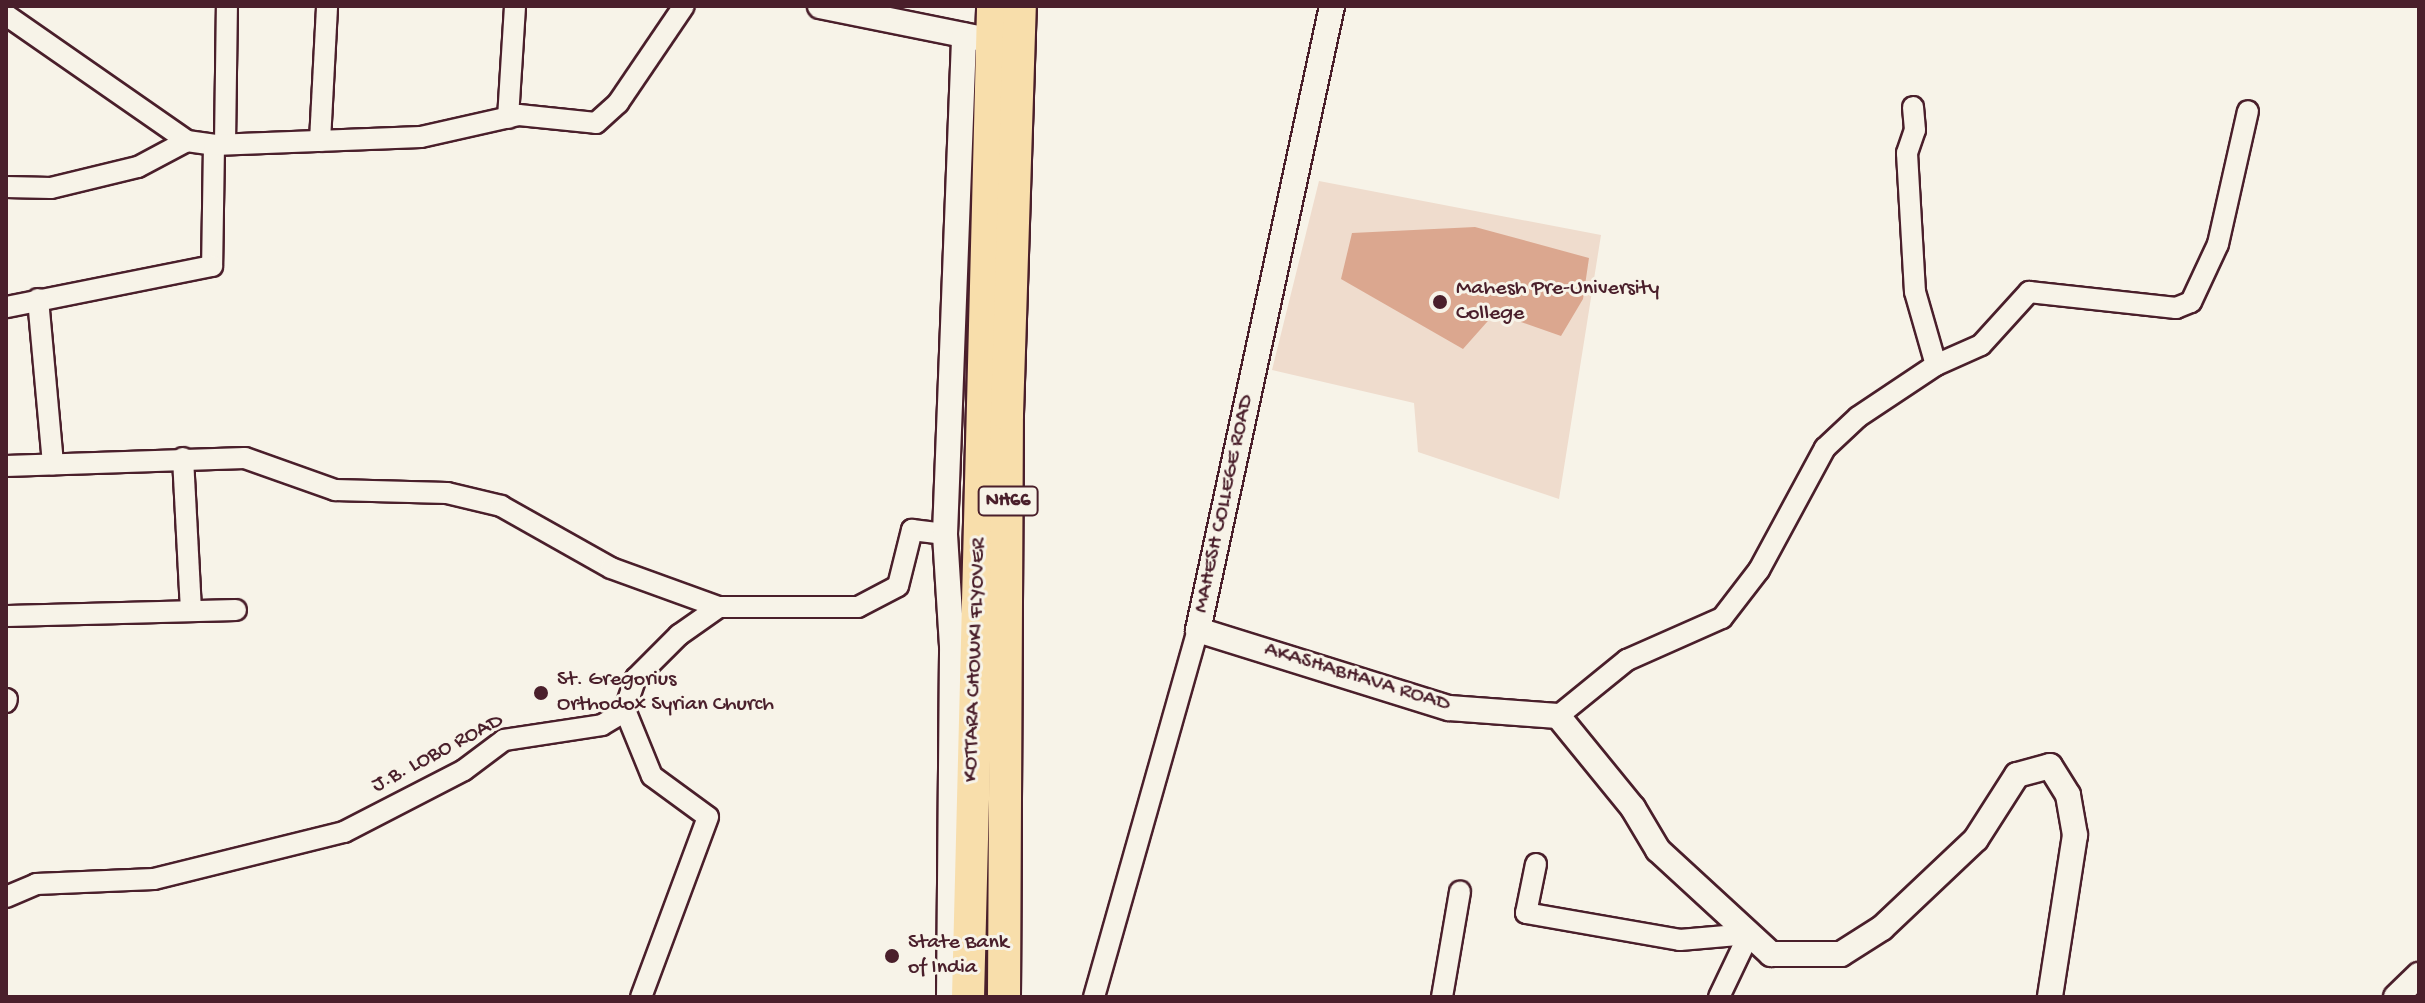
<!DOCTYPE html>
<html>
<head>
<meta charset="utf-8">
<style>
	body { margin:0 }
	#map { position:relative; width:2425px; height:1003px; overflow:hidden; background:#f7f3e8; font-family:"Gochi Hand",sans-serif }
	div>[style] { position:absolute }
	.built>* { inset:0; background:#efdccd }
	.building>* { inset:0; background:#dba78f }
	.roads { filter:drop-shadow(2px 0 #4a1f2b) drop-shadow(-2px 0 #4a1f2b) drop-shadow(0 2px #4a1f2b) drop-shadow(0 -2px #4a1f2b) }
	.minor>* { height:20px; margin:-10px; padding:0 10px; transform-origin:10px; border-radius:10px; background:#f7f3e8 }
	.tertiary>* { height:24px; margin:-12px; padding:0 12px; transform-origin:12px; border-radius:12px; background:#f7f3e8 }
	.trunk>* { height:32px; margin:-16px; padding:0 16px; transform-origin:16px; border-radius:16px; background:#f8deab }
	.dots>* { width:22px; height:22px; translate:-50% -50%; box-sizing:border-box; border:4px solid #f7f3e8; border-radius:50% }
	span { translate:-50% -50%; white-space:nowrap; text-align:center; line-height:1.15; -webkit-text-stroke:6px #f7f3e8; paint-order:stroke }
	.shield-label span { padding:2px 6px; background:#f7f3e8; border:2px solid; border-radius:6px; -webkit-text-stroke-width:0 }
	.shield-label { font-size:20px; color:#4a1f2b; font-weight:700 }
	.poi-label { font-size:22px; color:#4a1f2b }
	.left { translate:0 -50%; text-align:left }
	.street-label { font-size:22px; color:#4a1f2b }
	.frame { position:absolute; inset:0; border:8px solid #4a1f2b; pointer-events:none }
</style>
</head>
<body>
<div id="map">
	<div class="built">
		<div style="clip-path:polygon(1319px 181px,1601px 235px,1559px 499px,1418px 452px,1414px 403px,1272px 370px)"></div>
	</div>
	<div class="building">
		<div style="clip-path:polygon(1475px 227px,1589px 258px,1583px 299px,1561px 336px,1495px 313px,1463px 349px,1341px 279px,1352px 233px)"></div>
	</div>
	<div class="roads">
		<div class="minor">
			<div style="left:6px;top:15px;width:221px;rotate:34.8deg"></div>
			<div style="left:187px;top:141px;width:27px;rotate:8deg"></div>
			<div style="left:214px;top:145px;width:121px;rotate:90.9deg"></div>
			<div style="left:212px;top:266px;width:210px;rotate:168.7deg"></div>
			<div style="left:508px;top:118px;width:112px;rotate:-86.4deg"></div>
			<div style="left:320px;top:141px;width:135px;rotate:-87deg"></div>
			<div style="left:225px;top:144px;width:138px;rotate:-89.2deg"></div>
			<div style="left:214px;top:145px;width:207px;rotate:-2.2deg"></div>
			<div style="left:421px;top:137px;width:100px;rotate:-12.7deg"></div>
			<div style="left:519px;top:115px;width:77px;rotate:5.9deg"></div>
			<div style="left:596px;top:123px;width:30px;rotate:-42deg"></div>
			<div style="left:618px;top:103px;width:117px;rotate:-55.8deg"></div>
			<div style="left:6px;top:187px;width:45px;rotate:1.3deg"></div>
			<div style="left:51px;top:188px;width:89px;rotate:-13.6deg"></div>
			<div style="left:138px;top:167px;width:55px;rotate:-28deg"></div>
			<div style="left:38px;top:299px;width:166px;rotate:84.8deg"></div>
			<div style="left:1936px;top:365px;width:49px;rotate:-24deg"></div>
			<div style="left:1981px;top:345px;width:72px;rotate:-47.8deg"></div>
			<div style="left:2029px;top:292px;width:148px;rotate:6.2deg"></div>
			<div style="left:2176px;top:308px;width:16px;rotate:-22deg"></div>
			<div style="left:2191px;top:302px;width:64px;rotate:-65deg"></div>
			<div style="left:2218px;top:244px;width:136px;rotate:-77.3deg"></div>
			<div style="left:183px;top:458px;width:152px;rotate:87deg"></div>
			<div style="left:6px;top:466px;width:239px;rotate:-1.9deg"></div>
			<div style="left:245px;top:458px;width:96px;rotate:19.6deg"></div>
			<div style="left:335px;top:490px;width:112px;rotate:1.5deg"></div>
			<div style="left:447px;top:493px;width:56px;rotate:13.5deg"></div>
			<div style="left:501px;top:506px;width:126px;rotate:29.4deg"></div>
			<div style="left:611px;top:568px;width:115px;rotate:19.9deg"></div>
			<div style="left:6px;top:616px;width:230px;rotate:-1.5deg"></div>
			<div style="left:6px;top:702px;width:3px;rotate:-72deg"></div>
			<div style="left:625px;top:710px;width:71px;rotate:67.8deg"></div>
			<div style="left:652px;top:776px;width:69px;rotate:36.2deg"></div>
			<div style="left:708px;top:817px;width:192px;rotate:110.4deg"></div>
			<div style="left:1558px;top:716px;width:89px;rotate:-39.1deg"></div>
			<div style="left:1627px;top:660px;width:104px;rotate:-23.9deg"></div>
			<div style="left:1722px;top:618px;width:61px;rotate:-52.4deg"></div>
			<div style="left:1759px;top:570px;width:139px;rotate:-61.6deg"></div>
			<div style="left:1825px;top:448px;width:45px;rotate:-43.2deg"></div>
			<div style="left:1858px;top:417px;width:94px;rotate:-33.7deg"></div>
			<div style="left:1936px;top:365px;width:76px;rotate:-106deg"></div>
			<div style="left:1915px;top:292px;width:139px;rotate:-93.3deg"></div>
			<div style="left:1907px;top:153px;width:24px;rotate:-71deg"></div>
			<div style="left:1915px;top:130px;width:23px;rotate:-95deg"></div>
			<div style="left:1536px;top:864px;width:50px;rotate:101.5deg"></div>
			<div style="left:1526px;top:913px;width:156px;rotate:9.9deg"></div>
			<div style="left:1680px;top:940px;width:69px;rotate:-5deg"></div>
			<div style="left:6px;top:897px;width:33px;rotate:-23deg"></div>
			<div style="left:36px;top:884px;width:118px;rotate:-2.4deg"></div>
			<div style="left:154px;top:879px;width:196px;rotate:-13.9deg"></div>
			<div style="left:344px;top:832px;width:135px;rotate:-27.3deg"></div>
			<div style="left:464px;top:770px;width:50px;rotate:-36.9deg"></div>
			<div style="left:504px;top:740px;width:99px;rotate:-8.7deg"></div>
			<div style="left:602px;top:725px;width:26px;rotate:-31deg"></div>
			<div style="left:624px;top:712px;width:36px;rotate:-71deg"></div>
			<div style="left:636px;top:678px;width:61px;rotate:-45deg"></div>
			<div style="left:679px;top:635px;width:49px;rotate:-35deg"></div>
			<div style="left:719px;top:607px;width:139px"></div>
			<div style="left:858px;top:607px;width:45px;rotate:-27.7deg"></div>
			<div style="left:898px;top:586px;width:58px;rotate:-76deg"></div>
			<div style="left:912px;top:530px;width:33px;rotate:7deg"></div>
			<div style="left:1094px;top:997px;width:381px;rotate:-74.2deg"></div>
			<div style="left:1442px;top:997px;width:107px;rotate:-80.3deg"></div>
			<div style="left:1719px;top:997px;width:70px;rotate:-64.5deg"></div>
		</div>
		<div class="tertiary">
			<div style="left:820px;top:6px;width:162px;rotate:11.4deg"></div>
			<div style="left:1332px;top:6px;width:638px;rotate:102.12deg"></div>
			<div style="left:1198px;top:630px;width:263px;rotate:17.3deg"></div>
			<div style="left:1449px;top:708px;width:109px;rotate:4.2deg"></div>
			<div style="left:1558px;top:716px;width:119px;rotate:50.8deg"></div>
			<div style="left:1633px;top:808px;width:49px;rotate:59.2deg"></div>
			<div style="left:1658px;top:850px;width:154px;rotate:42.6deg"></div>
			<div style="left:1771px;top:954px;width:70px"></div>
			<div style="left:1841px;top:954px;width:49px;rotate:-32.4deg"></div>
			<div style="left:1882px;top:928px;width:129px;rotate:-43.4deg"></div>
			<div style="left:1976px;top:839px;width:76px;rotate:-57.4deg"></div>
			<div style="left:2017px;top:775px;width:34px;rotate:-15deg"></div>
			<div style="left:2050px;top:766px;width:34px;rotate:58deg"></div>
			<div style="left:2068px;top:795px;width:41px;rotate:80.1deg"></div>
			<div style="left:2075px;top:835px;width:164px;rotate:98.8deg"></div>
			<div style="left:949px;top:997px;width:351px;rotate:-89.5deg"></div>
			<div style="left:952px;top:646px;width:112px;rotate:-93.6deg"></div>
			<div style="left:945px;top:534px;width:499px;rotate:-87.8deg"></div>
			<div style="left:2396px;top:997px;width:32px;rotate:-44deg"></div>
		</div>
		<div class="trunk">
			<div style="left:968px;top:997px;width:991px;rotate:-88.55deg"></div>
			<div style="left:1004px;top:997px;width:583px;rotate:-89.71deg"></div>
			<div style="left:1007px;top:414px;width:408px;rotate:-88.2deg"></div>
		</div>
	</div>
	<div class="dots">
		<div style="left:1440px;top:302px;background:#4a1f2b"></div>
		<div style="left:541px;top:693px;background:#4a1f2b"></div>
		<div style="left:892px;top:956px;background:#4a1f2b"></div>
	</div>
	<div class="shield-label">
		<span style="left:1008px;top:501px">NH66</span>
	</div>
	<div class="poi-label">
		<span class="left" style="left:1456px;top:302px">Mahesh Pre-University<br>College</span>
		<span class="left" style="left:557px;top:693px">St. Gregorius<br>Orthodox Syrian Church</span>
		<span class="left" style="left:908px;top:956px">State Bank<br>of India</span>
	</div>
	<div class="street-label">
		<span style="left:1225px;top:504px;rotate:-78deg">MAHESH COLLEGE ROAD</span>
		<span style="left:976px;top:660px;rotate:-88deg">KOTTARA CHOWKI FLYOVER</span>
		<span style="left:1357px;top:678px;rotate:17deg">AKASHABHAVA ROAD</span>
		<span style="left:438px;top:754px;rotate:-28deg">J.B. LOBO ROAD</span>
	</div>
	<div class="frame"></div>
</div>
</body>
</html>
